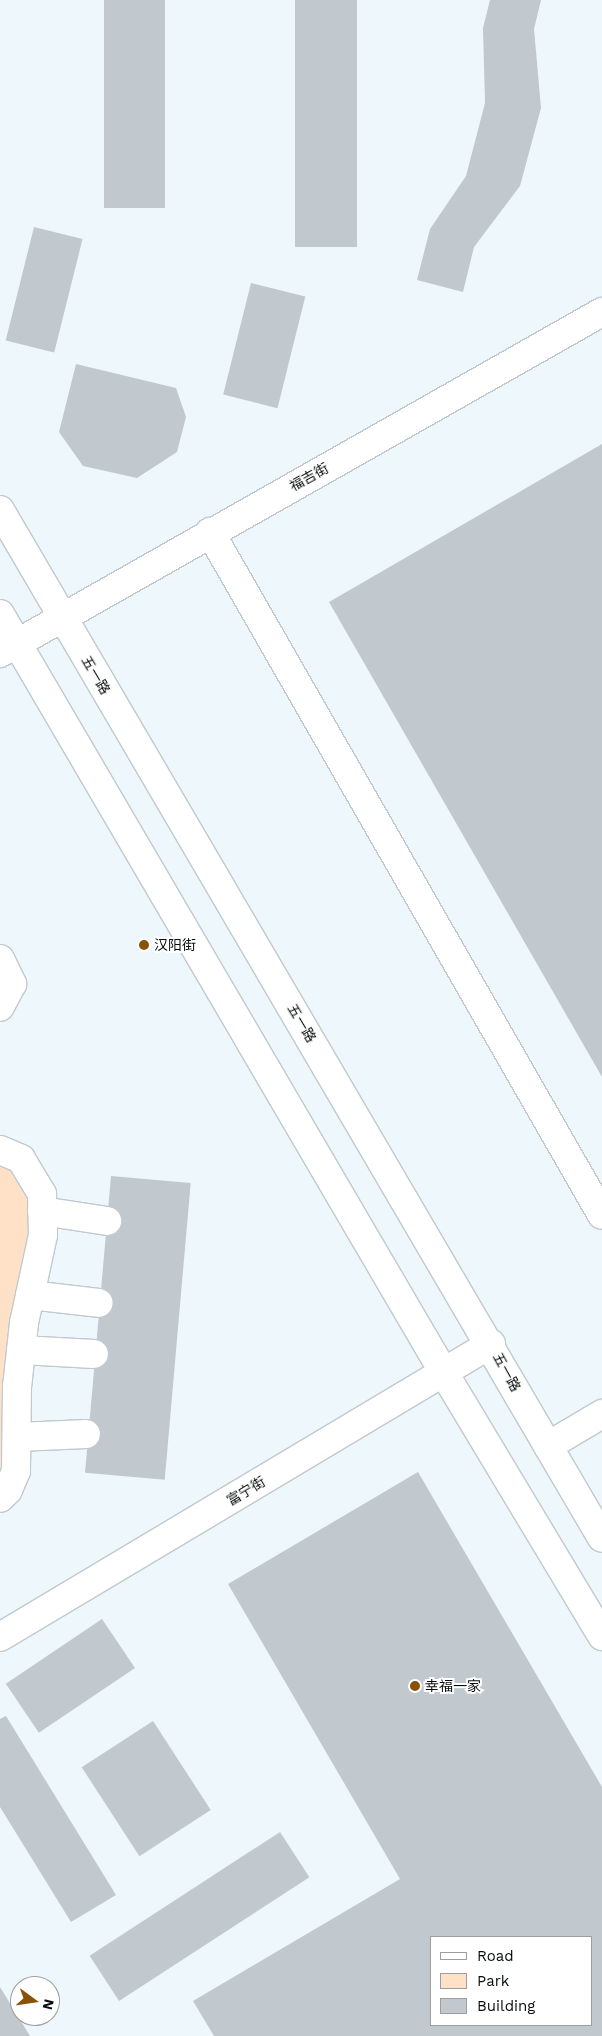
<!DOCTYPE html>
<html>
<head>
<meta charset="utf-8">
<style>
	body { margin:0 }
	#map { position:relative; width:602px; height:2036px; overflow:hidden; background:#eef7fc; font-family:"Work Sans","Noto Sans SC",sans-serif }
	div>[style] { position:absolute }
	.green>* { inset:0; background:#fee1c6 }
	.building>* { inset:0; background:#c1c9ce; transform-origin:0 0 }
	.roads { filter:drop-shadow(1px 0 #c1c9ce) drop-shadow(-1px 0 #c1c9ce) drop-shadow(0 1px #c1c9ce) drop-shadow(0 -1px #c1c9ce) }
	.minor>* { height:28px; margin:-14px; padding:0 14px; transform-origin:14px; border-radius:14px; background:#fff }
	.major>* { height:28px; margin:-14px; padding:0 14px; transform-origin:14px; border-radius:14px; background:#fff }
	.dots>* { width:14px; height:14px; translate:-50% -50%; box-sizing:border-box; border:2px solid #fff; border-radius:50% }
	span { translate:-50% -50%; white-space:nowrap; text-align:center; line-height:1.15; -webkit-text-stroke:4px #fff; paint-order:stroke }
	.street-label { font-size:14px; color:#090c0d }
	.poi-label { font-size:14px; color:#090c0d }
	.left { translate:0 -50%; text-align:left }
	.legend { position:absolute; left:430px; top:1936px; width:162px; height:90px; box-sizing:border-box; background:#fff; border:1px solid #9d9e9e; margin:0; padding:6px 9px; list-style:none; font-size:15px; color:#090c0d }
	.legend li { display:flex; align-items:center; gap:10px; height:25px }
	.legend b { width:25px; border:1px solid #9d9e9e }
	.north { position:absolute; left:10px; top:1976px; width:50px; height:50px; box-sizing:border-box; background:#fff; border:1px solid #9d9e9e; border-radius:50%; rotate:104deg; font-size:14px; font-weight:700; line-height:20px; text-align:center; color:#090c0d }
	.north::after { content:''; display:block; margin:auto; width:18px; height:22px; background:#8a5108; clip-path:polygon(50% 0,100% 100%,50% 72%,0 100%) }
</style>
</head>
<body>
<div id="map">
	<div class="green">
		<div style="clip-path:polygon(0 1156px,35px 1197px,12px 1450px,0 1487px)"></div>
	</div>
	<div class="building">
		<div style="left:104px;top:0;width:61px;height:208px"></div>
		<div style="left:295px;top:0;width:62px;height:247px"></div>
		<div style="clip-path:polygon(490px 0,541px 0,534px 29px,541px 108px,520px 186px,474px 247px,463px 292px,417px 280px,430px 229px,466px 176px,485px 103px,483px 28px)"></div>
		<div style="left:34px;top:227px;width:50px;height:117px;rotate:14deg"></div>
		<div style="left:251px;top:283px;width:56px;height:115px;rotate:14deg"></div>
		<div style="clip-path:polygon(76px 364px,176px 388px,186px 417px,177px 452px,137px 478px,83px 466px,59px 432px)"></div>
		<div style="clip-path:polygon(602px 444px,602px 1077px,329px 602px)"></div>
		<div style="left:111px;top:1176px;width:80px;height:298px;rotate:5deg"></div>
		<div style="clip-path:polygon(evenodd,418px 1472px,602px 1787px,602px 2036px,214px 2036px,193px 2001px,400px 1879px,228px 1584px,418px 1472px,431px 1937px,591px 1937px,591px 2025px,431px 2025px,431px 1937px)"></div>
		<div style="left:102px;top:1619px;width:59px;height:116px;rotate:56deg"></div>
		<div style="clip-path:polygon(6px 1716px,116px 1895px,71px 1922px,0 1807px,0 1719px)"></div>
		<div style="left:153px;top:1721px;width:106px;height:85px;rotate:57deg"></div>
		<div style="left:280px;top:1832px;width:54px;height:227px;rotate:57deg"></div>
		<div style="clip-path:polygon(0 1987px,30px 2036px,0 2036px)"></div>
	</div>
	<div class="roads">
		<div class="minor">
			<div style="left:210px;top:532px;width:787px;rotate:60.15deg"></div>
			<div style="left:0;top:653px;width:692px;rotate:-29.53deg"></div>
			<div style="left:0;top:959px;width:28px;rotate:64deg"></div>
			<div style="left:12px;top:984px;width:26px;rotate:118deg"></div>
			<div style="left:0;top:1150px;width:23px;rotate:23deg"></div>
			<div style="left:21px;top:1159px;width:41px;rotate:59deg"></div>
			<div style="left:42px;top:1194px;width:41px;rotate:88.6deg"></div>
			<div style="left:43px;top:1235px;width:90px;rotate:102.2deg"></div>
			<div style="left:24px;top:1323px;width:64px;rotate:96.2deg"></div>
			<div style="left:17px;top:1387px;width:84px;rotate:90.7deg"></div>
			<div style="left:16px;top:1471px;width:21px;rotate:113deg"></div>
			<div style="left:8px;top:1490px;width:11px;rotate:135deg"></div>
			<div style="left:42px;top:1211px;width:66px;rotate:8.7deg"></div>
			<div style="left:30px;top:1295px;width:69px;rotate:6.6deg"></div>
			<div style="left:21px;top:1350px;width:73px;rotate:3.1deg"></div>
			<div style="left:18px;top:1437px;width:68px;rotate:-2.5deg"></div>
			<div style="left:548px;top:1446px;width:63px;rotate:-30.7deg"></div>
			<div style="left:0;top:1637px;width:572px;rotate:-30.83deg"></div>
		</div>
		<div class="major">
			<div style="left:0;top:510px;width:1191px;rotate:59.65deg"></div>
			<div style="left:0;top:614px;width:879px;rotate:59.67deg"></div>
			<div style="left:444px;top:1373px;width:307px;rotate:59deg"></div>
		</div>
	</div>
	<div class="dots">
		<div style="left:144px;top:945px;background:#8a5108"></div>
		<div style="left:415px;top:1686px;background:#8a5108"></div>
	</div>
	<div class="street-label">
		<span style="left:309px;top:477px;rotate:-29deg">福吉街</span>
		<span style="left:96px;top:675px;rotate:59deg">五一路</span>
		<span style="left:302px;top:1023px;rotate:59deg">五一路</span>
		<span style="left:507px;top:1372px;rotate:61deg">五一路</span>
		<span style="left:246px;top:1491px;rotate:-31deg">富宁街</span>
	</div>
	<div class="poi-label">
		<span class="left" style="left:154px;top:945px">汉阳街</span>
		<span class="left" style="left:425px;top:1686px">幸福一家</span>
	</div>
	<ul class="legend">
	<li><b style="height:6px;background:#fff"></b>Road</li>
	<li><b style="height:14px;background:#fee1c6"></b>Park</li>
	<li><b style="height:14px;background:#c1c9ce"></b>Building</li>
	</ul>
	<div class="north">N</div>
</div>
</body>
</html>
